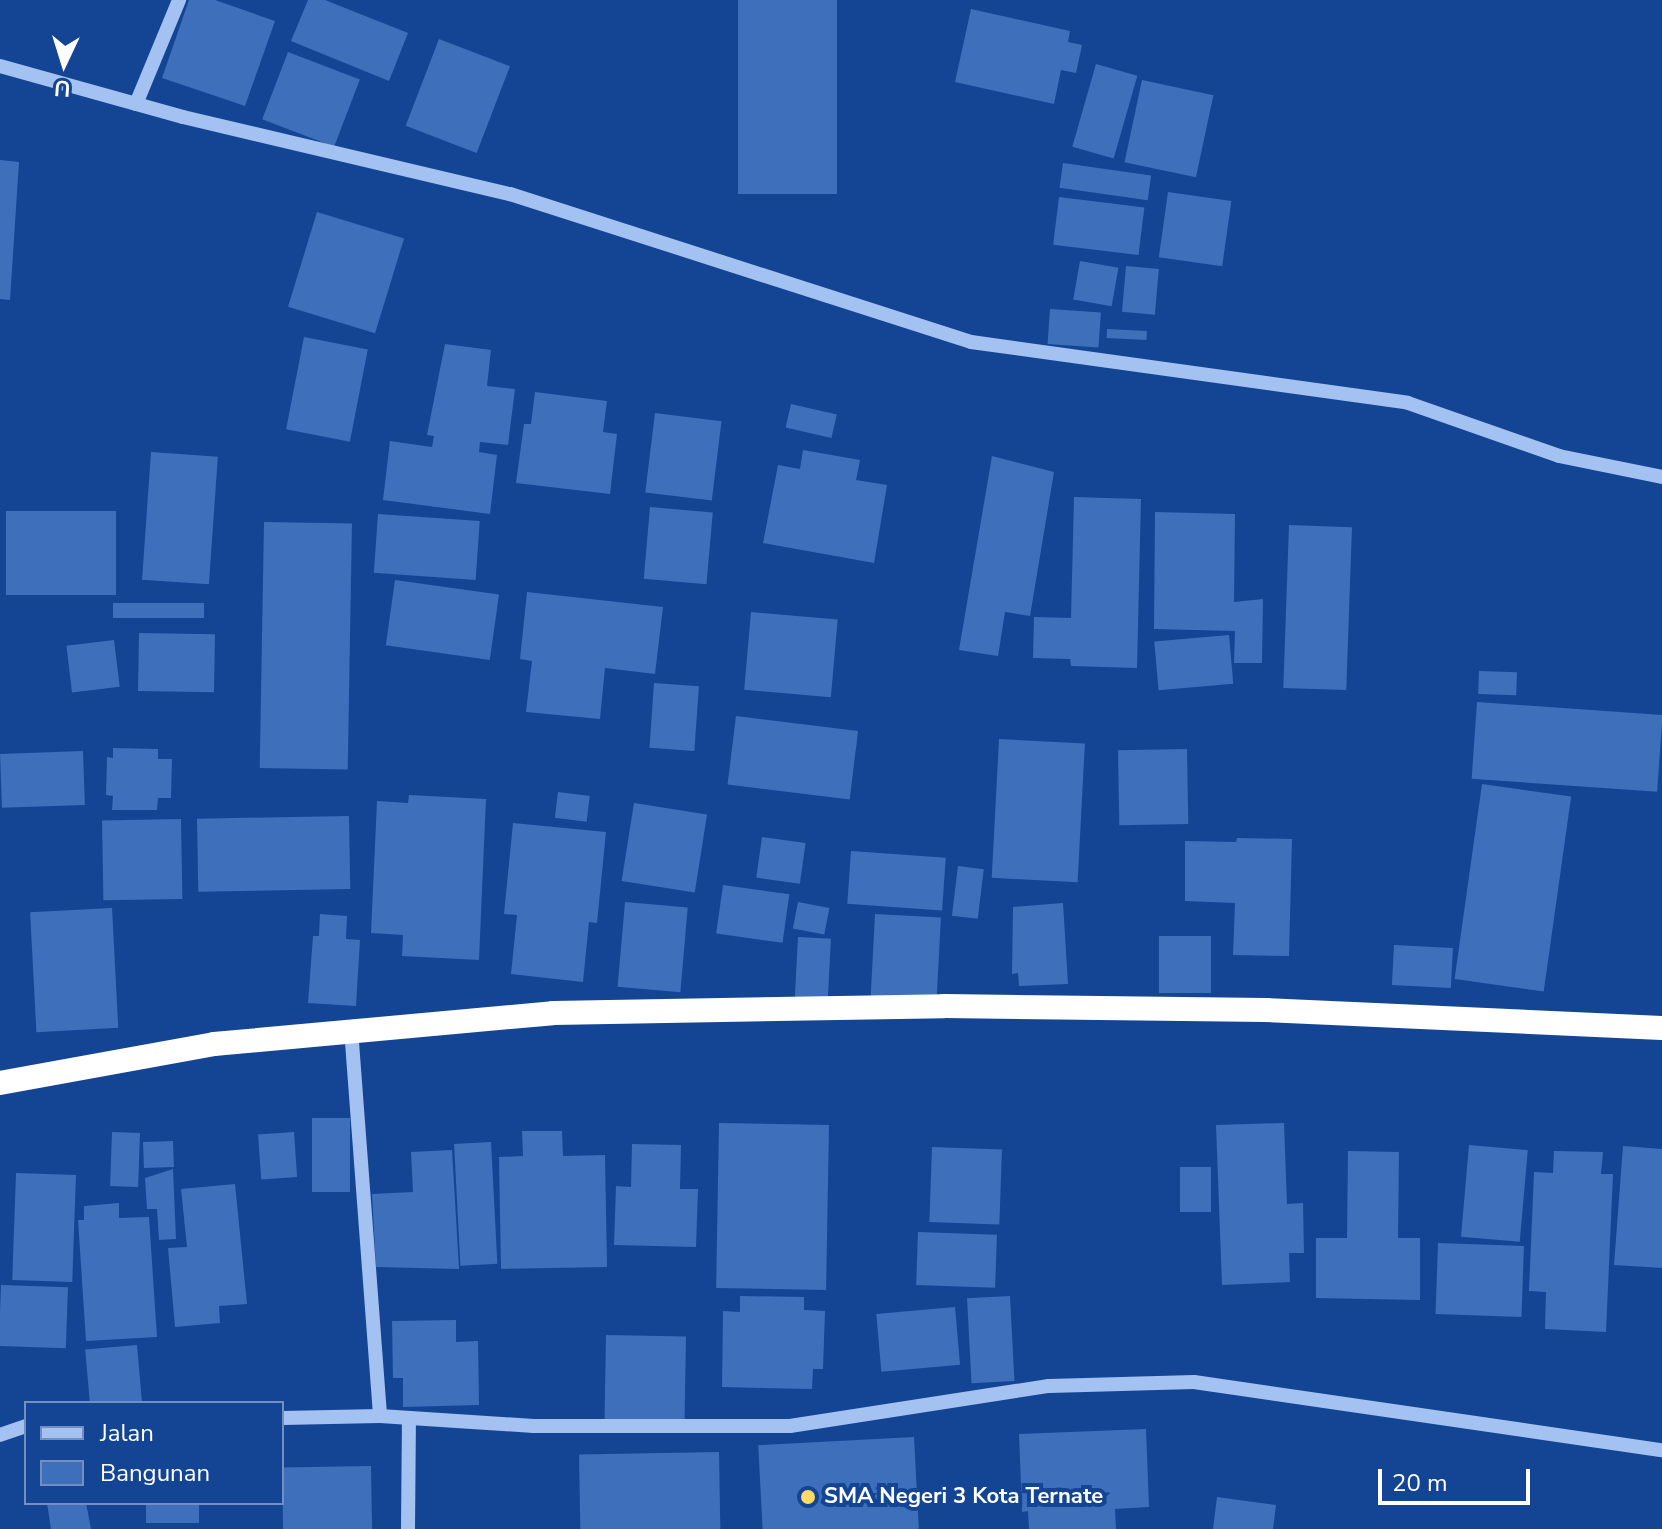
<!DOCTYPE html>
<html>
<head>
<meta charset="utf-8">
<style>
	body { margin:0 }
	#map { position:relative; width:1662px; height:1529px; overflow:hidden; background:#144594; font-family:"Nunito Sans",sans-serif }
	div>[style] { position:absolute }
	.building>* { inset:0; background:#3d6fbb; transform-origin:0 0 }
	.minor>* { height:14px; margin:-7px; padding:0 7px; transform-origin:7px; border-radius:7px; background:#a3c2f2 }
	.highway>* { height:24px; margin:-12px; padding:0 12px; transform-origin:12px; border-radius:12px; background:#fff }
	.dots>* { width:22px; height:22px; translate:-50% -50%; box-sizing:border-box; border:4px solid #144594; border-radius:50% }
	span { translate:-50% -50%; white-space:nowrap; text-align:center; line-height:1.15; -webkit-text-stroke:8px #144594; paint-order:stroke }
	.poi-label { font-size:22px; color:#fff; font-weight:700 }
	.left { translate:0 -50%; text-align:left }
	.legend { position:absolute; left:24px; top:1401px; width:260px; height:104px; box-sizing:border-box; background:#144594; border:2px solid #728fbf; margin:0; padding:10px 14px; list-style:none; font-size:24px; color:#fff }
	.legend li { display:flex; align-items:center; gap:16px; height:40px }
	.legend b { width:40px; border:2px solid #728fbf }
	.north { position:absolute; left:24px; top:24px; width:80px; height:80px; -webkit-text-stroke:6px #144594; paint-order:stroke; rotate:184deg; font-size:22px; font-weight:700; line-height:32px; text-align:center; color:#fff }
	.north::after { content:''; display:block; margin:auto; width:28px; height:36px; background:#fff; clip-path:polygon(50% 0,100% 100%,50% 72%,0 100%) }
	.scale { position:absolute; left:1378px; top:1469px; width:152px; height:36px; box-sizing:border-box; border:4px solid #fff; border-top:0; padding-left:10px; font-size:24px; line-height:28px; white-space:nowrap; color:#fff; -webkit-text-stroke:6px #144594; paint-order:stroke }
</style>
</head>
<body>
<div id="map">
	<div class="building">
		<div style="clip-path:polygon(189px 0,215px 0,275px 21px,245px 106px,162px 78px)"></div>
		<div style="clip-path:polygon(308px 0,325px 0,408px 33px,389px 81px,291px 41px)"></div>
		<div style="left:738px;top:0;width:99px;height:194px"></div>
		<div style="clip-path:polygon(971px 9px,1070px 31px,1068px 42px,1082px 45px,1076px 73px,1061px 70px,1054px 104px,955px 82px)"></div>
		<div style="left:439px;top:39px;width:76px;height:93px;rotate:21deg"></div>
		<div style="left:288px;top:52px;width:77px;height:72px;rotate:21deg"></div>
		<div style="left:1096px;top:64px;width:43px;height:86px;rotate:16deg"></div>
		<div style="left:1142px;top:80px;width:73px;height:84px;rotate:12deg"></div>
		<div style="clip-path:polygon(0 160px,19px 162px,10px 300px,0 299px)"></div>
		<div style="left:1063px;top:163px;width:89px;height:25px;rotate:8deg"></div>
		<div style="left:1168px;top:192px;width:64px;height:66px;rotate:8deg"></div>
		<div style="left:1059px;top:197px;width:86px;height:48px;rotate:7deg"></div>
		<div style="left:317px;top:212px;width:91px;height:99px;rotate:17deg"></div>
		<div style="left:1080px;top:261px;width:39px;height:39px;rotate:10deg"></div>
		<div style="left:1126px;top:266px;width:33px;height:46px;rotate:5deg"></div>
		<div style="left:1050px;top:309px;width:51px;height:35px;rotate:4deg"></div>
		<div style="left:1107px;top:329px;width:40px;height:9px;rotate:3deg"></div>
		<div style="left:304px;top:337px;width:65px;height:94px;rotate:11deg"></div>
		<div style="clip-path:polygon(445px 344px,491px 350px,487px 386px,515px 389px,508px 445px,480px 442px,479px 452px,497px 455px,490px 514px,383px 500px,390px 441px,432px 447px,434px 436px,427px 435px)"></div>
		<div style="clip-path:polygon(535px 392px,607px 401px,603px 432px,617px 434px,610px 494px,516px 483px,524px 424px,531px 424px)"></div>
		<div style="left:791px;top:404px;width:47px;height:24px;rotate:13deg"></div>
		<div style="left:655px;top:413px;width:67px;height:80px;rotate:7deg"></div>
		<div style="clip-path:polygon(803px 450px,860px 460px,856px 480px,887px 485px,874px 563px,763px 543px,778px 465px,800px 469px)"></div>
		<div style="left:151px;top:452px;width:67px;height:128px;rotate:4deg"></div>
		<div style="clip-path:polygon(992px 456px,1054px 472px,1030px 616px,1005px 612px,998px 656px,959px 650px)"></div>
		<div style="clip-path:polygon(1074px 497px,1141px 499px,1137px 668px,1071px 666px,1070px 659px,1033px 658px,1034px 617px,1071px 618px)"></div>
		<div style="left:650px;top:507px;width:63px;height:72px;rotate:5deg"></div>
		<div style="left:6px;top:511px;width:110px;height:84px"></div>
		<div style="clip-path:polygon(1155px 512px,1235px 514px,1234px 602px,1263px 599px,1262px 663px,1234px 663px,1235px 631px,1154px 629px)"></div>
		<div style="left:378px;top:514px;width:102px;height:59px;rotate:4deg"></div>
		<div style="left:264px;top:522px;width:88px;height:246px;rotate:1deg"></div>
		<div style="left:1289px;top:525px;width:63px;height:163px;rotate:2deg"></div>
		<div style="left:395px;top:580px;width:105px;height:66px;rotate:8deg"></div>
		<div style="clip-path:polygon(527px 592px,663px 607px,655px 674px,605px 668px,600px 719px,526px 712px,532px 661px,520px 659px)"></div>
		<div style="left:204px;top:603px;width:15px;height:91px;rotate:90deg"></div>
		<div style="left:751px;top:612px;width:87px;height:78px;rotate:5deg"></div>
		<div style="left:139px;top:633px;width:76px;height:58px;rotate:1deg"></div>
		<div style="left:1229px;top:635px;width:49px;height:75px;rotate:85deg"></div>
		<div style="left:114px;top:640px;width:47px;height:48px;rotate:83deg"></div>
		<div style="left:1479px;top:671px;width:38px;height:23px;rotate:2deg"></div>
		<div style="left:654px;top:683px;width:45px;height:65px;rotate:4deg"></div>
		<div style="left:1477px;top:702px;width:186px;height:77px;rotate:4deg"></div>
		<div style="left:736px;top:716px;width:123px;height:69px;rotate:7deg"></div>
		<div style="left:999px;top:739px;width:86px;height:139px;rotate:3deg"></div>
		<div style="clip-path:polygon(113px 748px,158px 749px,158px 759px,172px 759px,171px 798px,158px 798px,157px 810px,112px 810px,113px 796px,106px 795px,107px 757px,113px 758px)"></div>
		<div style="left:1187px;top:749px;width:75px;height:69px;rotate:89deg"></div>
		<div style="left:83px;top:751px;width:54px;height:83px;rotate:88deg"></div>
		<div style="left:1482px;top:784px;width:90px;height:197px;rotate:8deg"></div>
		<div style="left:558px;top:792px;width:32px;height:26px;rotate:7deg"></div>
		<div style="clip-path:polygon(409px 795px,486px 799px,479px 960px,402px 956px,403px 935px,371px 933px,377px 801px,408px 803px)"></div>
		<div style="left:634px;top:803px;width:74px;height:79px;rotate:9deg"></div>
		<div style="left:349px;top:816px;width:73px;height:152px;rotate:89deg"></div>
		<div style="left:181px;top:819px;width:80px;height:79px;rotate:89deg"></div>
		<div style="clip-path:polygon(513px 823px,606px 832px,597px 923px,589px 922px,583px 982px,511px 974px,517px 915px,504px 914px)"></div>
		<div style="left:762px;top:837px;width:44px;height:41px;rotate:8deg"></div>
		<div style="clip-path:polygon(1237px 838px,1292px 839px,1289px 956px,1233px 955px,1235px 903px,1185px 901px,1185px 841px,1236px 842px)"></div>
		<div style="left:851px;top:851px;width:95px;height:53px;rotate:4deg"></div>
		<div style="left:958px;top:866px;width:26px;height:50px;rotate:7deg"></div>
		<div style="left:723px;top:885px;width:67px;height:49px;rotate:8deg"></div>
		<div style="left:625px;top:902px;width:63px;height:85px;rotate:5deg"></div>
		<div style="left:798px;top:902px;width:32px;height:27px;rotate:11deg"></div>
		<div style="clip-path:polygon(1063px 903px,1068px 984px,1019px 986px,1018px 973px,1012px 974px,1013px 907px)"></div>
		<div style="left:112px;top:908px;width:120px;height:82px;rotate:87deg"></div>
		<div style="clip-path:polygon(320px 914px,347px 916px,346px 939px,360px 940px,356px 1006px,308px 1003px,313px 936px,319px 936px)"></div>
		<div style="left:875px;top:914px;width:66px;height:85px;rotate:3deg"></div>
		<div style="left:1159px;top:936px;width:52px;height:57px"></div>
		<div style="left:798px;top:937px;width:33px;height:64px;rotate:3deg"></div>
		<div style="left:1394px;top:945px;width:59px;height:40px;rotate:3deg"></div>
		<div style="left:312px;top:1118px;width:38px;height:74px"></div>
		<div style="left:719px;top:1123px;width:110px;height:165px;rotate:1deg"></div>
		<div style="clip-path:polygon(1284px 1123px,1287px 1204px,1303px 1203px,1304px 1253px,1289px 1253px,1290px 1282px,1222px 1285px,1216px 1125px)"></div>
		<div style="clip-path:polygon(522px 1131px,562px 1131px,563px 1156px,605px 1155px,607px 1267px,501px 1269px,499px 1157px,523px 1156px)"></div>
		<div style="left:112px;top:1132px;width:28px;height:54px;rotate:2deg"></div>
		<div style="left:294px;top:1132px;width:45px;height:36px;rotate:86deg"></div>
		<div style="left:173px;top:1141px;width:26px;height:30px;rotate:88deg"></div>
		<div style="left:491px;top:1142px;width:122px;height:37px;rotate:87deg"></div>
		<div style="clip-path:polygon(632px 1144px,681px 1145px,680px 1189px,698px 1189px,696px 1247px,614px 1245px,616px 1186px,631px 1187px)"></div>
		<div style="left:1469px;top:1145px;width:59px;height:92px;rotate:5deg"></div>
		<div style="clip-path:polygon(1623px 1146px,1662px 1149px,1662px 1268px,1614px 1265px)"></div>
		<div style="left:932px;top:1147px;width:70px;height:75px;rotate:2deg"></div>
		<div style="clip-path:polygon(452px 1150px,459px 1269px,376px 1267px,372px 1194px,413px 1192px,411px 1152px)"></div>
		<div style="clip-path:polygon(1348px 1151px,1399px 1152px,1398px 1238px,1420px 1238px,1420px 1300px,1316px 1298px,1316px 1238px,1347px 1238px)"></div>
		<div style="clip-path:polygon(1554px 1151px,1603px 1152px,1601px 1174px,1613px 1174px,1606px 1332px,1545px 1329px,1546px 1292px,1529px 1291px,1534px 1172px,1553px 1173px)"></div>
		<div style="left:1180px;top:1167px;width:31px;height:45px"></div>
		<div style="clip-path:polygon(173px 1169px,176px 1239px,159px 1240px,157px 1209px,147px 1209px,145px 1178px)"></div>
		<div style="left:16px;top:1173px;width:60px;height:107px;rotate:2deg"></div>
		<div style="clip-path:polygon(235px 1184px,247px 1304px,219px 1306px,220px 1323px,175px 1327px,168px 1248px,187px 1247px,181px 1189px)"></div>
		<div style="clip-path:polygon(119px 1203px,119px 1218px,149px 1217px,157px 1337px,86px 1341px,78px 1220px,84px 1220px,84px 1206px)"></div>
		<div style="left:918px;top:1232px;width:79px;height:53px;rotate:2deg"></div>
		<div style="left:1438px;top:1243px;width:86px;height:71px;rotate:2deg"></div>
		<div style="left:1px;top:1285px;width:67px;height:61px;rotate:2deg"></div>
		<div style="clip-path:polygon(740px 1296px,804px 1297px,804px 1310px,825px 1311px,823px 1369px,813px 1369px,812px 1389px,722px 1387px,723px 1311px,740px 1312px)"></div>
		<div style="left:1010px;top:1296px;width:85px;height:43px;rotate:87deg"></div>
		<div style="left:955px;top:1307px;width:58px;height:79px;rotate:85deg"></div>
		<div style="clip-path:polygon(456px 1320px,456px 1342px,478px 1341px,479px 1405px,403px 1407px,403px 1378px,393px 1378px,392px 1321px)"></div>
		<div style="left:606px;top:1335px;width:80px;height:86px;rotate:1deg"></div>
		<div style="left:137px;top:1345px;width:57px;height:52px;rotate:85deg"></div>
		<div style="clip-path:polygon(1146px 1429px,1149px 1507px,1115px 1509px,1116px 1529px,1029px 1529px,1028px 1511px,1022px 1512px,1019px 1434px)"></div>
		<div style="left:914px;top:1437px;width:92px;height:156px;rotate:87deg"></div>
		<div style="left:719px;top:1452px;width:77px;height:140px;rotate:89deg"></div>
		<div style="left:371px;top:1466px;width:63px;height:89px;rotate:89deg"></div>
		<div style="clip-path:polygon(1217px 1497px,1276px 1505px,1273px 1529px,1213px 1529px)"></div>
		<div style="clip-path:polygon(47px 1503px,86px 1503px,91px 1529px,51px 1529px)"></div>
		<div style="left:146px;top:1503px;width:53px;height:20px"></div>
	</div>
	<div class="minor">
		<div style="left:0;top:66px;width:190px;rotate:15.6deg"></div>
		<div style="left:183px;top:117px;width:336px;rotate:13.3deg"></div>
		<div style="left:510px;top:194px;width:484px;rotate:17.8deg"></div>
		<div style="left:971px;top:342px;width:441px;rotate:7.9deg"></div>
		<div style="left:1408px;top:403px;width:160px;rotate:19.3deg"></div>
		<div style="left:1559px;top:456px;width:105px;rotate:11.5deg"></div>
		<div style="left:136px;top:104px;width:113px;rotate:-67.5deg"></div>
		<div style="left:351px;top:1029px;width:388px;rotate:85.7deg"></div>
		<div style="left:282px;top:1418px;width:98px;rotate:-1.2deg"></div>
		<div style="left:380px;top:1416px;width:154px;rotate:3.7deg"></div>
		<div style="left:534px;top:1426px;width:256px"></div>
		<div style="left:790px;top:1426px;width:262px;rotate:-8.8deg"></div>
		<div style="left:1049px;top:1386px;width:145px;rotate:-1.6deg"></div>
		<div style="left:1194px;top:1382px;width:473px;rotate:8.3deg"></div>
		<div style="left:0;top:1435px;width:28px;rotate:-19deg"></div>
		<div style="left:408px;top:1529px;width:111px;rotate:-89.5deg"></div>
	</div>
	<div class="highway">
		<div style="left:0;top:1083px;width:218px;rotate:-10.3deg"></div>
		<div style="left:214px;top:1044px;width:340px;rotate:-5.2deg"></div>
		<div style="left:553px;top:1013px;width:391px;rotate:-1deg"></div>
		<div style="left:944px;top:1006px;width:322px;rotate:0.7deg"></div>
		<div style="left:1266px;top:1010px;width:396px;rotate:2.6deg"></div>
	</div>
	<div class="dots">
		<div style="left:808px;top:1497px;background:#ffdb64"></div>
	</div>
	<div class="poi-label">
		<span class="left" style="left:824px;top:1497px">SMA Negeri 3 Kota Ternate</span>
	</div>
	<ul class="legend">
	<li><b style="height:10px;background:#a3c2f2"></b>Jalan</li>
	<li><b style="height:22px;background:#3d6fbb"></b>Bangunan</li>
	</ul>
	<div class="north">U</div>
	<div class="scale">20 m</div>
</div>
</body>
</html>
